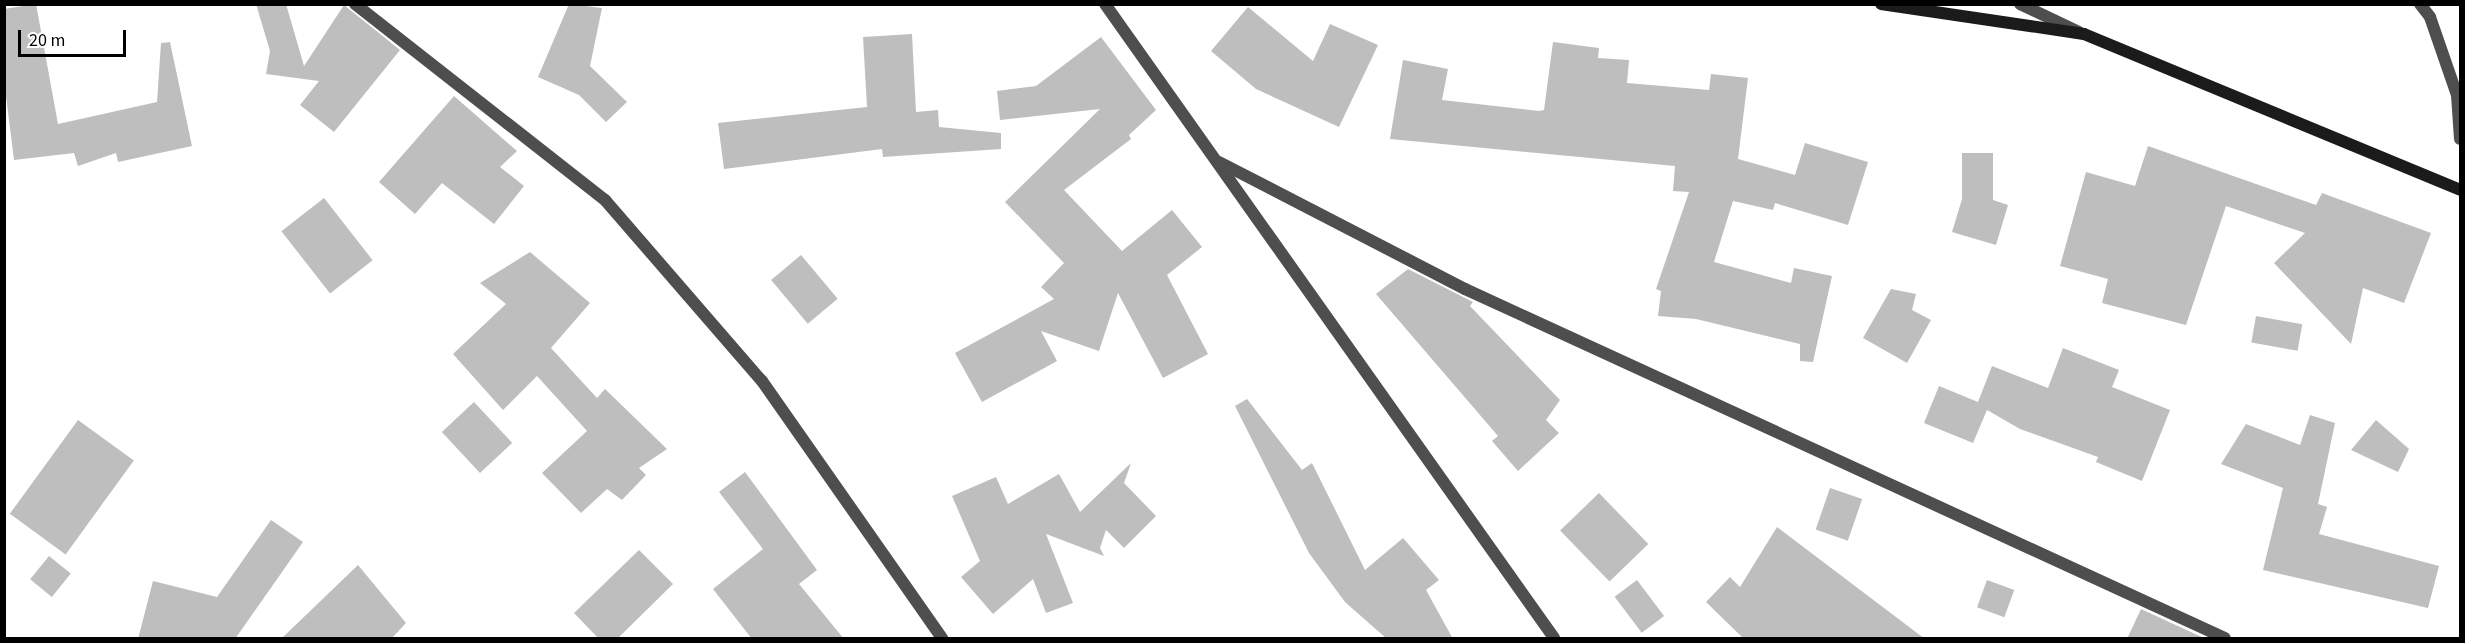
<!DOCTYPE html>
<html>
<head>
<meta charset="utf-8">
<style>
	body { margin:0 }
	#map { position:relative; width:2465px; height:643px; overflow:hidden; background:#fff; font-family:"Source Sans 3",sans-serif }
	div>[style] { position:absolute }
	.building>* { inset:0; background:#bebebe; transform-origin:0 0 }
	.street>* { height:12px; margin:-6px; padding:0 6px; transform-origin:6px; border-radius:6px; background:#4e4e4e }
	.secondary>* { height:12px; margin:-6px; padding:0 6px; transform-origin:6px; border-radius:6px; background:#1b1b1b }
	span { translate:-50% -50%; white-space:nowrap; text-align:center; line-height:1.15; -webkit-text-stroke:4.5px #fff; paint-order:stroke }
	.frame { position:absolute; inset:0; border:6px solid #000; pointer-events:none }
	.scale { position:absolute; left:18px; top:30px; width:108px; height:27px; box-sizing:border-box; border:3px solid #000; border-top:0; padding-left:8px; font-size:18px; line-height:21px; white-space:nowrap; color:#000; -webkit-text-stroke:4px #fff; paint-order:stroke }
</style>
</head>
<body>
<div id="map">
	<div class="building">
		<div style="clip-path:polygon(36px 4px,58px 124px,157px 102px,161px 43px,170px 42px,192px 146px,118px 162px,116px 153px,78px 166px,74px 153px,14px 160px,4px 80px,4px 9px)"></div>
		<div style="clip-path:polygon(256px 4px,286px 4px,304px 66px,344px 5px,400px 50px,334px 132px,300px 105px,319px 81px,266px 74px,270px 51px)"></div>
		<div style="clip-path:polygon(569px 4px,602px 8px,590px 66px,627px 102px,606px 122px,579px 95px,538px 77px)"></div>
		<div style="clip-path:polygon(1248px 7px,1313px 61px,1330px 24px,1378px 45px,1339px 127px,1256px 89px,1211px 51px)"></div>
		<div style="clip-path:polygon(912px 34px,916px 112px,938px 110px,939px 127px,1001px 133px,1001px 149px,883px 157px,882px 149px,724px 169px,718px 123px,867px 107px,863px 37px)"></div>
		<div style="clip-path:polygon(1101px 37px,1156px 110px,1129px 135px,1131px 139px,1064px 190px,1122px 251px,1172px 210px,1202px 247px,1167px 275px,1208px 354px,1163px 378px,1118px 293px,1099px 351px,1041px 331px,1057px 361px,982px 402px,955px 353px,1054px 299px,1041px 287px,1064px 263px,1005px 202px,1100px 109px,1000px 120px,997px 91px,1036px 86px)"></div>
		<div style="clip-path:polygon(1553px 42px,1599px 48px,1598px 58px,1629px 60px,1627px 83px,1709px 90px,1711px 74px,1748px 78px,1738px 159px,1795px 175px,1805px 143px,1868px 162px,1848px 225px,1775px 203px,1773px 210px,1733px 201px,1714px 262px,1791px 283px,1794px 268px,1832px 276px,1813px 362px,1800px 361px,1800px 344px,1696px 319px,1658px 316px,1661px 291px,1656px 289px,1689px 192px,1673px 191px,1675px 166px,1390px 139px,1403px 60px,1448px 69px,1442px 100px,1539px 111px,1544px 110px)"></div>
		<div style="clip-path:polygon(454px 96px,517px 151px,500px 167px,524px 186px,494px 224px,442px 183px,415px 214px,379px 182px)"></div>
		<div style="clip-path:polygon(2148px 146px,2316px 205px,2322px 193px,2431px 233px,2404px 303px,2363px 288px,2351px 344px,2274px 263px,2305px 233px,2226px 206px,2186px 325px,2102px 303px,2108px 279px,2060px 266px,2086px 172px,2135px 186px)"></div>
		<div style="clip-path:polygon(1962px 153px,1993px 153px,1993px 200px,2008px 205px,1996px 245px,1952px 232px,1962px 199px)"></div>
		<div style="left:324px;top:198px;width:79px;height:54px;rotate:52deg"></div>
		<div style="clip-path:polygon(530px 252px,590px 303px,551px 348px,597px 398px,605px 389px,667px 449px,639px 468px,646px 475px,622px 500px,607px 489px,581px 513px,542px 473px,587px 431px,537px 376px,503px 410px,453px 354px,506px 304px,480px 283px)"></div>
		<div style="left:801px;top:255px;width:57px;height:39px;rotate:50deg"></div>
		<div style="clip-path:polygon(1408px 269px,1473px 302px,1470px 306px,1560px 400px,1546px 420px,1559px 433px,1518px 471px,1492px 441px,1498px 436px,1376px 294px)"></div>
		<div style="clip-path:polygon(1891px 289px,1916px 294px,1912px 310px,1931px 320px,1907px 363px,1863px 338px)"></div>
		<div style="left:2256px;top:316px;width:47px;height:27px;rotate:10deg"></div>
		<div style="clip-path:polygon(2063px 348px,2119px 370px,2112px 387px,2170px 410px,2142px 481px,2096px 462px,2098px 457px,2020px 429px,1987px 410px,1973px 443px,1924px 423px,1939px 386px,1978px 402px,1992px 366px,2048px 388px)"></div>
		<div style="clip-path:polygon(1247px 399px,1302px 470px,1312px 463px,1365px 570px,1403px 538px,1439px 580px,1426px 590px,1453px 639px,1387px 639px,1345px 602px,1309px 553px,1235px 406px)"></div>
		<div style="left:474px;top:402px;width:56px;height:44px;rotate:47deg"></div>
		<div style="clip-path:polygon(2310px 415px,2335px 423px,2318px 504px,2327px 507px,2319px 534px,2439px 566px,2428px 608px,2263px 570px,2283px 488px,2221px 464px,2246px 424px,2300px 445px)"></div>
		<div style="left:78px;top:420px;width:69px;height:116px;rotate:36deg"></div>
		<div style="clip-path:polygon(2376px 420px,2409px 449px,2398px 472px,2351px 450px)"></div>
		<div style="clip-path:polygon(1131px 463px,1124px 483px,1156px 516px,1124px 548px,1106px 530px,1100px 548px,1104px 556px,1046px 534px,1073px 603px,1046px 613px,1033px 579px,993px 614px,961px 577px,980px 561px,952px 496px,996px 477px,1008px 504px,1059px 474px,1080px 512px)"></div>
		<div style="clip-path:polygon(745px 472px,817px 570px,799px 584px,844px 639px,752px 639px,713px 589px,763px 549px,719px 492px)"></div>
		<div style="left:1830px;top:488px;width:34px;height:44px;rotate:19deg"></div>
		<div style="left:1599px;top:493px;width:71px;height:54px;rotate:46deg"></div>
		<div style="clip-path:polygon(271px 520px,303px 542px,235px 639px,138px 639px,153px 581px,217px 597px)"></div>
		<div style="clip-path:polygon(1777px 527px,1925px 639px,1744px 639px,1706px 602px,1730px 577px,1740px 587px)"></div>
		<div style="clip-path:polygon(639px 550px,673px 584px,617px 639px,599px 639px,574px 613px)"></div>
		<div style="left:49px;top:556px;width:28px;height:30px;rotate:39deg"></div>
		<div style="clip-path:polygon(358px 565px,406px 623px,391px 639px,281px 639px)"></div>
		<div style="left:1637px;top:580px;width:45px;height:28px;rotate:53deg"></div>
		<div style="left:1987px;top:580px;width:29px;height:29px;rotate:20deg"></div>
		<div style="clip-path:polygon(2141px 609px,2206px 639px,2127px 639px)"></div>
	</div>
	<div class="street">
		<div style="left:355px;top:4px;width:318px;rotate:38.1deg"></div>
		<div style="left:605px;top:200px;width:240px;rotate:49.1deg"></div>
		<div style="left:762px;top:381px;width:314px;rotate:55deg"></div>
		<div style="left:1105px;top:4px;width:777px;rotate:54.69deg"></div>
		<div style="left:2020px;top:4px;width:65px;rotate:25.4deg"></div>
		<div style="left:2420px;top:4px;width:16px;rotate:52deg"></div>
		<div style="left:2430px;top:17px;width:83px;rotate:70.9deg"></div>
		<div style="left:2457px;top:95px;width:44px;rotate:86.1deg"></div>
		<div style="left:1219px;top:162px;width:277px;rotate:27.3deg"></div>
		<div style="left:1465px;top:289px;width:836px;rotate:24.67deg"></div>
	</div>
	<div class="secondary">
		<div style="left:1881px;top:4px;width:205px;rotate:8.4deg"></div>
		<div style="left:2084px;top:34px;width:407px;rotate:22.5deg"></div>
	</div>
	<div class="frame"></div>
	<div class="scale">20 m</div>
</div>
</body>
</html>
